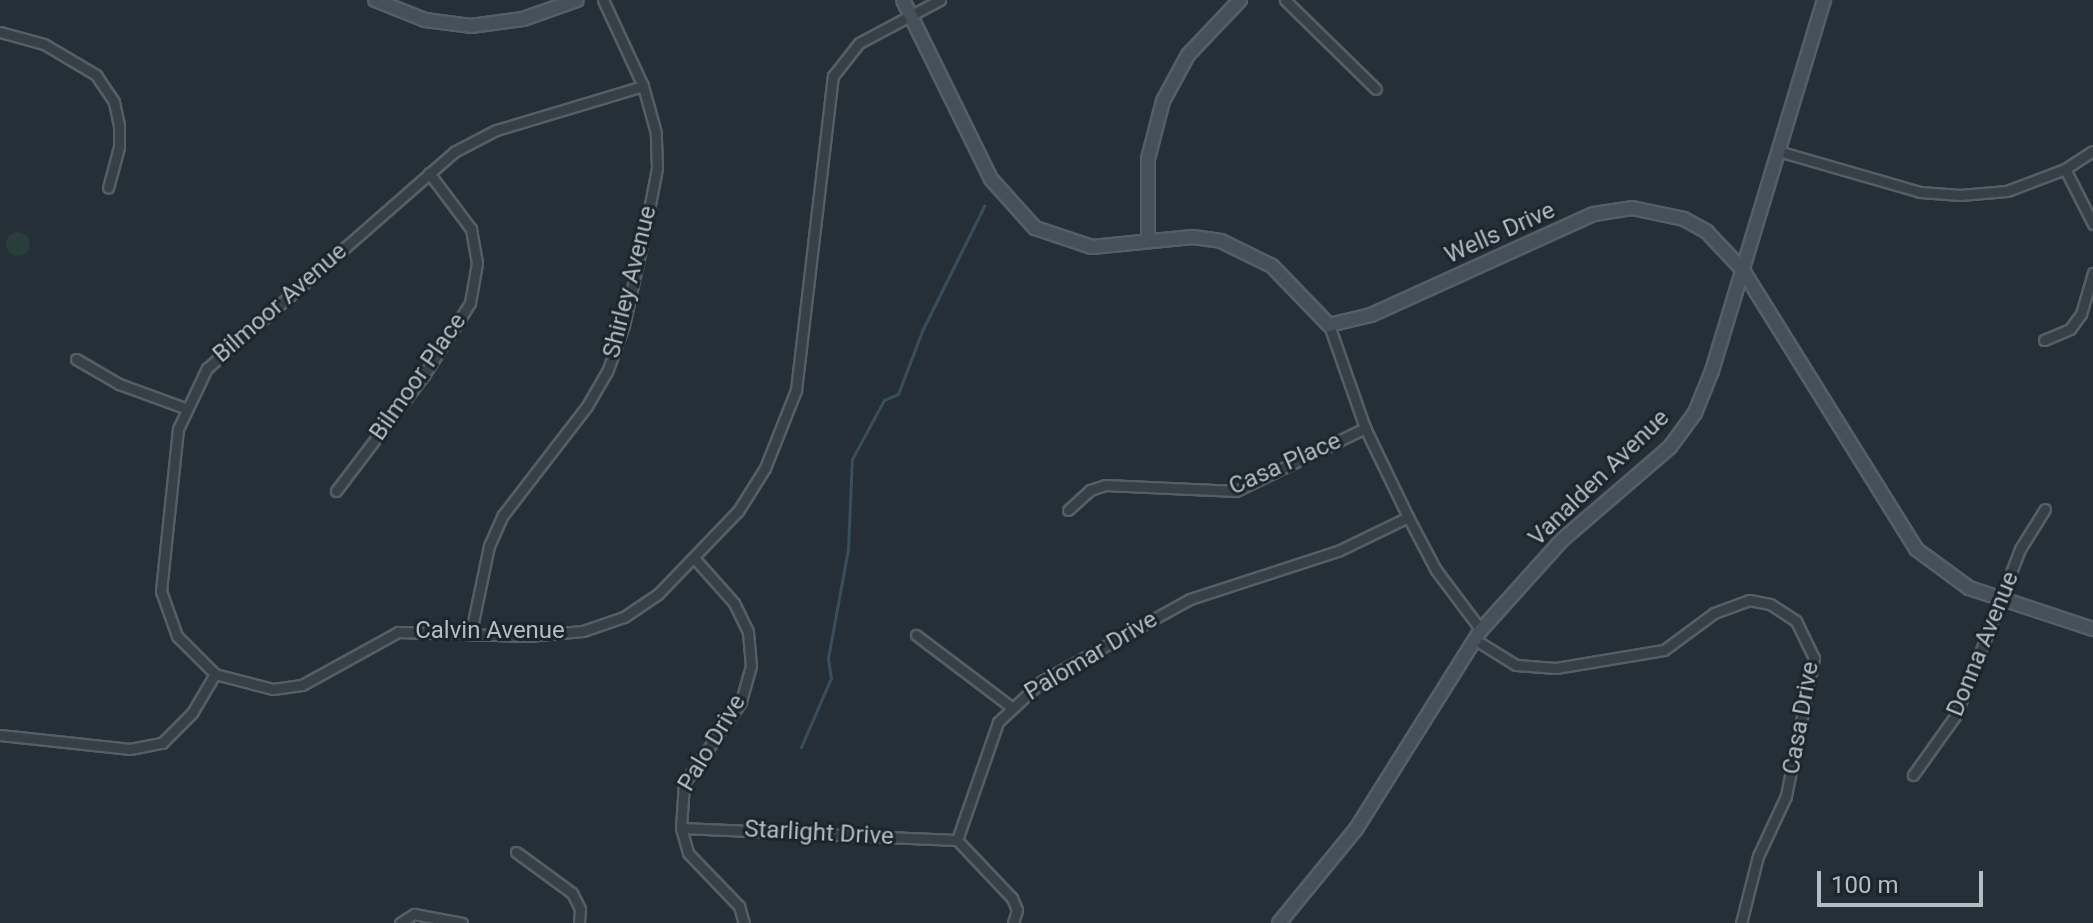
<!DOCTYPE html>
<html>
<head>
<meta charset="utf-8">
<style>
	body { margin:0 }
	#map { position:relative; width:2093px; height:923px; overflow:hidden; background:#242f37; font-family:Roboto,sans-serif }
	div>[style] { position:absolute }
	.green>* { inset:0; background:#293d3a }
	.round { border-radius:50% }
	.stream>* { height:3px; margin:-1.5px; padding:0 1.5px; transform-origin:1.5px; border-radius:1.5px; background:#394e5c }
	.roads { filter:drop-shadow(2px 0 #555e65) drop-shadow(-2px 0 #555e65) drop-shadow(0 2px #555e65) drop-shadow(0 -2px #555e65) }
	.street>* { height:9px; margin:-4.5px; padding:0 4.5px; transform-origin:4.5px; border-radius:4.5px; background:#374047 }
	.secondary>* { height:12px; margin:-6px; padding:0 6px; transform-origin:6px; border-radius:6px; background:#45505a }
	span { translate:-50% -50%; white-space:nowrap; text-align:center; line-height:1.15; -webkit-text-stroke:6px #1c252c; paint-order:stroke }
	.street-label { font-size:24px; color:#b2bcc3 }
	.scale { position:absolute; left:1817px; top:871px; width:166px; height:36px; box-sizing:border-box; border:4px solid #b2bcc3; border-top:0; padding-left:10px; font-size:24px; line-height:28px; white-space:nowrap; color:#b2bcc3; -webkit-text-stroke:6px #1c252c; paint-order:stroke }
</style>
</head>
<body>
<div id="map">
	<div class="green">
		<div class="round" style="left:6px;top:232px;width:24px;height:24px"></div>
	</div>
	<div class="stream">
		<div style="left:801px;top:747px;width:75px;rotate:-66.5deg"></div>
		<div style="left:831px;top:678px;width:20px;rotate:-99deg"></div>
		<div style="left:828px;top:658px;width:111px;rotate:-79.6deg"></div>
		<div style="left:848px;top:549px;width:90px;rotate:-87.5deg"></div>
		<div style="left:852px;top:459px;width:67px;rotate:-61.5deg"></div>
		<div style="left:884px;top:400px;width:15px;rotate:-23deg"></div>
		<div style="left:898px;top:394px;width:67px;rotate:-69.1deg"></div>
		<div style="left:922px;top:331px;width:140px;rotate:-63.6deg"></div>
	</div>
	<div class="roads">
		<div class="street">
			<div style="left:1285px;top:0;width:127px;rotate:44.4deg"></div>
			<div style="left:0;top:32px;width:46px;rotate:15.3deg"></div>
			<div style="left:44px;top:44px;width:61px;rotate:30.8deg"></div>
			<div style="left:96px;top:75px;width:32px;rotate:56deg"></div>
			<div style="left:114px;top:102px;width:24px;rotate:78deg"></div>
			<div style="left:119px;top:125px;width:22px;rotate:90deg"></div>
			<div style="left:119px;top:147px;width:42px;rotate:105deg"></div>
			<div style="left:643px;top:86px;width:153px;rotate:163.3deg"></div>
			<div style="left:496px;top:130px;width:47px;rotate:152.4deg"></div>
			<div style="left:454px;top:152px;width:328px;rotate:138.8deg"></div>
			<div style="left:207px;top:368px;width:68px;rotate:115.4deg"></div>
			<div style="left:178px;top:429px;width:163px;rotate:96deg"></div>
			<div style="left:161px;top:591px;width:48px;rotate:70.4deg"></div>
			<div style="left:177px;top:636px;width:54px;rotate:45deg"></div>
			<div style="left:215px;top:674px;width:60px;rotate:14.5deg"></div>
			<div style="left:273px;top:689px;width:29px;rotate:-8deg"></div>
			<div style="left:302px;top:685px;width:110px;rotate:-28.9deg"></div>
			<div style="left:398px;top:632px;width:130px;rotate:1.8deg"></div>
			<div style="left:528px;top:636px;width:55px;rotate:-5.2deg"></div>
			<div style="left:583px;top:631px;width:43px;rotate:-18.9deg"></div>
			<div style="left:624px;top:617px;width:41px;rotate:-34.1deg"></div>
			<div style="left:658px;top:594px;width:115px;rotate:-46.1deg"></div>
			<div style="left:738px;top:511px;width:51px;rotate:-57.9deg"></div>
			<div style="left:765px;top:468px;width:84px;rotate:-68.3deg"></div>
			<div style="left:796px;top:390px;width:316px;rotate:-83.3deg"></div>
			<div style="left:833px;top:76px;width:42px;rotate:-51.8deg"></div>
			<div style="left:859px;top:43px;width:92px;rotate:-28deg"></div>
			<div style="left:1778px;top:151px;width:148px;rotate:16.1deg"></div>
			<div style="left:1920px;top:192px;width:40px;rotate:4.3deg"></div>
			<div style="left:1960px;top:195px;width:47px;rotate:-4.9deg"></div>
			<div style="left:2007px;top:191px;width:62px;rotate:-20.8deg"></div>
			<div style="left:2065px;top:169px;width:33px;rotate:-33deg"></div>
			<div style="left:2065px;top:169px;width:62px;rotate:63deg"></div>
			<div style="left:1329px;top:325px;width:109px;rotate:70.7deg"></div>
			<div style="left:1365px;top:428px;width:99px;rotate:64.2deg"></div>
			<div style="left:1408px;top:517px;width:60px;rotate:62.2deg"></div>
			<div style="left:1436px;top:570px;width:75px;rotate:53.1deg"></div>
			<div style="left:2044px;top:340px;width:28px;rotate:-23deg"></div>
			<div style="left:2070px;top:329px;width:19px;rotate:-54deg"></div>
			<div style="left:2081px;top:314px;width:43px;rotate:-73.7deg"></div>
			<div style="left:76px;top:359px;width:50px;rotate:30.2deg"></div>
			<div style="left:119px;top:384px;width:70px;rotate:20deg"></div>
			<div style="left:336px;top:491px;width:146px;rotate:-52.8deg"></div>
			<div style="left:424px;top:375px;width:85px;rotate:-57.4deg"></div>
			<div style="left:470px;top:303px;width:41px;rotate:-80.1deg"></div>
			<div style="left:477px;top:263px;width:35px;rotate:-100deg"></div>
			<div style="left:471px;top:229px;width:70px;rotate:-126.9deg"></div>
			<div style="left:1068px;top:510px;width:30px;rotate:-42deg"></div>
			<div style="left:1090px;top:490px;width:16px;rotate:-18deg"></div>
			<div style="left:1105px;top:485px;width:131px;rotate:2.6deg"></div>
			<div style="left:1236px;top:491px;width:144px;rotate:-26deg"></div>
			<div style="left:695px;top:559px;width:59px;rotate:48.4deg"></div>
			<div style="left:734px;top:603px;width:32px;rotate:64deg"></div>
			<div style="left:748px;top:632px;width:34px;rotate:85deg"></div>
			<div style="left:751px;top:666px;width:37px;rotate:106deg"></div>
			<div style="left:741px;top:702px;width:99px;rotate:125.1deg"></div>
			<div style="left:684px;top:783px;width:45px;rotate:93.8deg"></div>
			<div style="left:681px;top:828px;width:26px;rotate:74deg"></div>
			<div style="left:688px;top:853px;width:74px;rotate:46.1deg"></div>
			<div style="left:739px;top:906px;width:18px;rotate:74deg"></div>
			<div style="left:471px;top:632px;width:88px;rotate:-78.2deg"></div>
			<div style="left:489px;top:546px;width:34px;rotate:-66deg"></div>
			<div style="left:503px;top:515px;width:138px;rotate:-52.4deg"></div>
			<div style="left:587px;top:406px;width:39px;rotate:-60deg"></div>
			<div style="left:607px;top:372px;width:50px;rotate:-70.1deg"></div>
			<div style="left:624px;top:325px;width:96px;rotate:-77.4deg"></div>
			<div style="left:645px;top:231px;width:64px;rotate:-79.2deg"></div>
			<div style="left:657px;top:168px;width:35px;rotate:-92deg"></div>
			<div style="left:656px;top:133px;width:49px;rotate:-105.5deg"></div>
			<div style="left:643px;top:86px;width:95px;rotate:-114.9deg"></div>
			<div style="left:916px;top:635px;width:118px;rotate:37.1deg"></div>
			<div style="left:1474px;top:639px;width:49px;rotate:31.8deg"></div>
			<div style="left:1516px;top:665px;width:40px;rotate:4.3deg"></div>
			<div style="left:1556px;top:668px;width:109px;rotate:-9.5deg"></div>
			<div style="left:1664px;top:650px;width:62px;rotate:-36.5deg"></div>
			<div style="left:1714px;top:613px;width:37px;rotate:-20deg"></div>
			<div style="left:1749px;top:600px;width:21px;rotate:11deg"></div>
			<div style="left:1770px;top:604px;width:31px;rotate:33deg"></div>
			<div style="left:1796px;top:621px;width:41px;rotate:64.1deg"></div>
			<div style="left:1814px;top:658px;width:141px;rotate:101.5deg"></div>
			<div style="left:1786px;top:796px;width:66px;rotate:115deg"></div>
			<div style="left:1758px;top:856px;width:69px;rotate:104.2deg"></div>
			<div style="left:0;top:735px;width:131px;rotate:6.1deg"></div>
			<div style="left:130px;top:749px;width:33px;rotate:-11deg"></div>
			<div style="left:162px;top:743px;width:42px;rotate:-45deg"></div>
			<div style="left:192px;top:713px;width:45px;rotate:-59.5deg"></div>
			<div style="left:1913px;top:775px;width:74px;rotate:-54.4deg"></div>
			<div style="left:1956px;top:715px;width:178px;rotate:-68.9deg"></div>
			<div style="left:2020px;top:549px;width:47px;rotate:-58deg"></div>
			<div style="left:681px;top:828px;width:276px;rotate:2.5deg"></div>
			<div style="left:957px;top:840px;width:125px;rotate:-70.8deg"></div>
			<div style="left:998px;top:722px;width:60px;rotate:-43deg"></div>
			<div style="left:1042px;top:681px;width:169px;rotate:-29deg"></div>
			<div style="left:1190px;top:599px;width:156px;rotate:-18deg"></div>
			<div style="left:1338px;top:551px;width:78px;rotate:-25.9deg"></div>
			<div style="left:957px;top:840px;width:80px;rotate:46.5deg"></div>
			<div style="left:1012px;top:898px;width:13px;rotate:67deg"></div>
			<div style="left:1017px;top:910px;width:14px;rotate:107deg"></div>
			<div style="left:516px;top:852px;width:69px;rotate:36.2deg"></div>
			<div style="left:572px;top:893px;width:18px;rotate:63deg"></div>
			<div style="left:580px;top:909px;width:14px;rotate:94deg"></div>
			<div style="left:400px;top:923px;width:17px;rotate:-33deg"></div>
			<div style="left:414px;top:914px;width:49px;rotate:10.6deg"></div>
		</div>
		<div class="secondary">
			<div style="left:375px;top:0;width:54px;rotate:21.8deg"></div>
			<div style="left:425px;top:20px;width:46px;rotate:7.4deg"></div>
			<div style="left:471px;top:26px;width:52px;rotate:-7.7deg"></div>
			<div style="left:523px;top:19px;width:57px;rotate:-19.4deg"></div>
			<div style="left:903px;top:0;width:199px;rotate:63.8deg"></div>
			<div style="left:991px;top:179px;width:66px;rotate:48.1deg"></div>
			<div style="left:1035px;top:228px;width:60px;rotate:18.4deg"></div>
			<div style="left:1092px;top:247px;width:101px;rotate:-5.7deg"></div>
			<div style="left:1193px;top:237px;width:28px;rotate:8deg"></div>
			<div style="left:1221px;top:241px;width:57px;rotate:26.1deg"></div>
			<div style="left:1272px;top:266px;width:82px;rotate:46deg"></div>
			<div style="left:1329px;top:325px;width:43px;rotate:-13.4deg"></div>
			<div style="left:1371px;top:315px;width:245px;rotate:-24.4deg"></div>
			<div style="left:1594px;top:214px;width:38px;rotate:-9deg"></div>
			<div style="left:1632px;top:208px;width:53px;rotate:11.9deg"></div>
			<div style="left:1684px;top:219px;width:26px;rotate:29deg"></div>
			<div style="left:1707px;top:232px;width:51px;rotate:46.6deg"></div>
			<div style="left:1742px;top:269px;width:330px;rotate:58.1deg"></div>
			<div style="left:1916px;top:549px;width:66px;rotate:36.3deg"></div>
			<div style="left:1969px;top:588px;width:131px;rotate:18.3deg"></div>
			<div style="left:1148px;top:240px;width:81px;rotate:-90deg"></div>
			<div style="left:1148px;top:159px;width:60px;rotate:-75.5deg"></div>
			<div style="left:1163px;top:101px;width:52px;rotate:-61.5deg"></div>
			<div style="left:1188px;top:55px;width:76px;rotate:-46.6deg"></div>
			<div style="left:1279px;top:923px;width:122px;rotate:-50.7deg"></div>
			<div style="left:1356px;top:829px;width:235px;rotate:-57.9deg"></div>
			<div style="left:1481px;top:630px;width:121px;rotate:-48deg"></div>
			<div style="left:1562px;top:540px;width:143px;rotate:-40.7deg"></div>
			<div style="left:1670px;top:447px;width:42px;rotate:-53.7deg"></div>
			<div style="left:1695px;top:413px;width:45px;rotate:-68deg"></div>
			<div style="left:1712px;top:371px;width:388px;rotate:-73.2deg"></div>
		</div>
	</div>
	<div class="street-label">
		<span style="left:1500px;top:233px;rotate:-24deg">Wells Drive</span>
		<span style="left:630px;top:282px;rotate:-76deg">Shirley Avenue</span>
		<span style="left:280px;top:303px;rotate:-41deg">Bilmoor Avenue</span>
		<span style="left:418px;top:377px;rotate:-55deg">Bilmoor Place</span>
		<span style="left:1285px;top:464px;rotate:-24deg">Casa Place</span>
		<span style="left:1599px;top:478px;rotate:-44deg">Vanalden Avenue</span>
		<span style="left:490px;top:631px">Calvin Avenue</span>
		<span style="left:1983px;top:644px;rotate:-68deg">Donna Avenue</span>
		<span style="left:1091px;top:656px;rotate:-31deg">Palomar Drive</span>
		<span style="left:1801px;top:718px;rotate:-80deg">Casa Drive</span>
		<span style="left:712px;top:743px;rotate:-59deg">Palo Drive</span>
		<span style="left:819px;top:833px;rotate:3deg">Starlight Drive</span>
	</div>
	<div class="scale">100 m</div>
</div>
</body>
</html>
